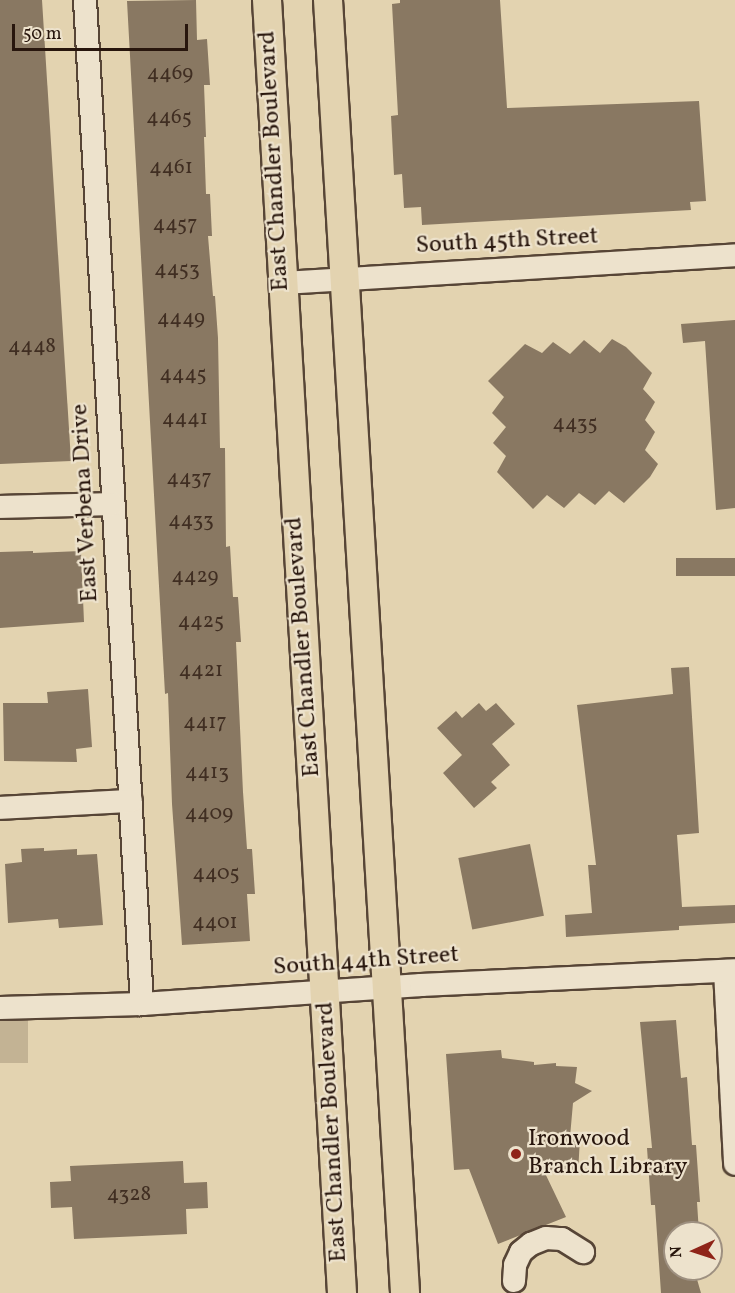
<!DOCTYPE html>
<html>
<head>
<meta charset="utf-8">
<style>
	body { margin:0 }
	#map { position:relative; width:735px; height:1293px; overflow:hidden; background:#e3d3b0; font-family:Vollkorn,serif }
	div>[style] { position:absolute }
	.green>* { inset:0; background:#c3b394; transform-origin:0 0 }
	.building>* { inset:0; background:#897862; transform-origin:0 0 }
	.roads { filter:drop-shadow(2px 0 #574536) drop-shadow(-2px 0 #574536) drop-shadow(0 2px #574536) drop-shadow(0 -2px #574536) }
	.minor>* { height:22px; margin:-11px; padding:0 11px; transform-origin:11px; border-radius:11px; background:#ede2cc }
	.major>* { height:28px; margin:-14px; padding:0 14px; transform-origin:14px; border-radius:14px; background:#e3d3b0 }
	.dots>* { width:16px; height:16px; translate:-50% -50%; box-sizing:border-box; border:3px solid #ede2cc; border-radius:50% }
	span { translate:-50% -50%; white-space:nowrap; text-align:center; line-height:1.15; -webkit-text-stroke:4.5px #ede2cc; paint-order:stroke }
	.number-label { font-size:21px; color:#402e22 }
	.number-label span { -webkit-text-stroke-width:0 }
	.street-label { font-size:24px; color:#28160d }
	.poi-label { font-size:24px; color:#28160d }
	.left { translate:0 -50%; text-align:left }
	.north { position:absolute; left:663px; top:1221px; width:60px; height:60px; box-sizing:border-box; background:#ede2cc; border:2px solid #9e9080; border-radius:50%; rotate:267deg; font-size:16px; font-weight:700; line-height:24px; text-align:center; color:#28160d }
	.north::after { content:''; display:block; margin:auto; width:21px; height:27px; background:#8f2418; clip-path:polygon(50% 0,100% 100%,50% 72%,0 100%) }
	.scale { position:absolute; left:12px; top:24px; width:176px; height:27px; box-sizing:border-box; border:3px solid #28160d; border-top:0; padding-left:8px; font-size:18px; line-height:21px; white-space:nowrap; color:#28160d; -webkit-text-stroke:4px #ede2cc; paint-order:stroke }
</style>
</head>
<body>
<div id="map">
	<div class="green">
		<div style="left:28px;top:1007px;width:56px;height:28px;rotate:90deg"></div>
	</div>
	<div class="building">
		<div style="clip-path:polygon(0 0,42px 0,71px 461px,0 464px)"></div>
		<div style="clip-path:polygon(196px 0,197px 40px,207px 39px,210px 85px,204px 85px,206px 137px,204px 137px,206px 194px,210px 194px,212px 236px,208px 236px,213px 296px,215px 296px,218px 338px,220px 448px,225px 448px,226px 547px,230px 546px,233px 597px,238px 597px,241px 642px,236px 642px,243px 792px,247px 849px,252px 849px,255px 894px,247px 894px,250px 941px,182px 945px,172px 804px,168px 693px,165px 694px,158px 568px,127px 1px)"></div>
		<div style="clip-path:polygon(400px 0,500px 0,507px 108px,699px 101px,706px 201px,690px 202px,691px 210px,422px 225px,421px 207px,404px 208px,402px 174px,394px 175px,391px 116px,398px 115px,392px 4px,400px 3px)"></div>
		<div style="clip-path:polygon(735px 320px,735px 508px,716px 510px,705px 341px,683px 343px,681px 324px)"></div>
		<div style="clip-path:polygon(612px 339px,626px 347px,652px 373px,643px 389px,655px 402px,645px 420px,655px 432px,645px 450px,658px 464px,650px 477px,624px 503px,609px 491px,595px 505px,579px 493px,564px 508px,547px 495px,533px 509px,497px 472px,506px 456px,493px 443px,506px 427px,492px 413px,504px 397px,488px 381px,525px 344px,542px 353px,553px 342px,570px 354px,584px 340px,600px 353px)"></div>
		<div style="clip-path:polygon(33px 551px,33px 553px,81px 551px,84px 622px,0 628px,0 552px)"></div>
		<div style="left:735px;top:558px;width:18px;height:59px;rotate:90deg"></div>
		<div style="clip-path:polygon(689px 667px,699px 833px,677px 835px,682px 907px,735px 905px,735px 923px,679px 926px,679px 930px,566px 937px,565px 915px,592px 913px,588px 865px,596px 865px,577px 705px,673px 694px,671px 668px)"></div>
		<div style="clip-path:polygon(88px 689px,92px 747px,76px 749px,77px 762px,4px 761px,3px 703px,48px 703px,47px 692px)"></div>
		<div style="clip-path:polygon(479px 703px,486px 711px,496px 703px,515px 724px,492px 744px,510px 765px,491px 782px,497px 788px,474px 808px,443px 773px,462px 755px,437px 728px,456px 711px,462px 718px)"></div>
		<div style="left:530px;top:844px;width:73px;height:73px;rotate:79deg"></div>
		<div style="clip-path:polygon(44px 848px,44px 851px,77px 849px,77px 855px,97px 854px,103px 925px,59px 928px,58px 919px,8px 923px,5px 864px,22px 862px,21px 849px)"></div>
		<div style="clip-path:polygon(676px 1020px,681px 1078px,687px 1077px,692px 1145px,696px 1145px,700px 1202px,697px 1202px,699px 1233px,675px 1233px,675px 1269px,694px 1269px,701px 1293px,661px 1293px,655px 1205px,651px 1205px,647px 1148px,652px 1148px,640px 1022px)"></div>
		<div style="clip-path:polygon(501px 1050px,502px 1058px,534px 1062px,534px 1065px,556px 1063px,556px 1066px,577px 1067px,575px 1083px,592px 1091px,573px 1103px,570px 1137px,580px 1138px,578px 1173px,544px 1171px,566px 1217px,498px 1244px,469px 1169px,454px 1170px,446px 1054px)"></div>
		<div style="clip-path:polygon(183px 1161px,184px 1183px,207px 1182px,208px 1208px,186px 1209px,187px 1234px,74px 1239px,72px 1207px,51px 1208px,50px 1182px,71px 1181px,70px 1166px)"></div>
	</div>
	<div class="roads">
		<div class="minor">
			<div style="left:85px;top:0;width:1006px;rotate:86.75deg"></div>
			<div style="left:282px;top:283px;width:454px;rotate:-3.5deg"></div>
			<div style="left:0;top:507px;width:113px;rotate:-1.5deg"></div>
			<div style="left:0;top:808px;width:131px;rotate:-3.1deg"></div>
			<div style="left:725px;top:971px;width:193px;rotate:87deg"></div>
			<div style="left:0;top:1008px;width:142px;rotate:-1.6deg"></div>
			<div style="left:142px;top:1004px;width:280px;rotate:-3.9deg"></div>
			<div style="left:421px;top:985px;width:314px;rotate:-2.7deg"></div>
			<div style="left:514px;top:1281px;width:16px;rotate:-86deg"></div>
			<div style="left:515px;top:1265px;width:14px;rotate:-65deg"></div>
			<div style="left:521px;top:1252px;width:13px;rotate:-39deg"></div>
			<div style="left:531px;top:1244px;width:16px;rotate:-22deg"></div>
			<div style="left:546px;top:1238px;width:16px;rotate:4deg"></div>
			<div style="left:562px;top:1239px;width:25px;rotate:32deg"></div>
		</div>
		<div class="major">
			<div style="left:267px;top:0;width:1295px;rotate:86.68deg"></div>
			<div style="left:328px;top:0;width:1295px;rotate:86.59deg"></div>
		</div>
	</div>
	<div class="dots">
		<div style="left:516px;top:1154px;background:#8f2418"></div>
	</div>
	<div class="number-label">
		<span style="left:170px;top:74px">4469</span>
		<span style="left:169px;top:118px">4465</span>
		<span style="left:171px;top:168px">4461</span>
		<span style="left:175px;top:225px">4457</span>
		<span style="left:177px;top:270px">4453</span>
		<span style="left:181px;top:319px">4449</span>
		<span style="left:32px;top:347px">4448</span>
		<span style="left:183px;top:375px">4445</span>
		<span style="left:185px;top:419px">4441</span>
		<span style="left:575px;top:424px">4435</span>
		<span style="left:189px;top:479px">4437</span>
		<span style="left:191px;top:521px">4433</span>
		<span style="left:195px;top:577px">4429</span>
		<span style="left:201px;top:622px">4425</span>
		<span style="left:201px;top:671px">4421</span>
		<span style="left:205px;top:723px">4417</span>
		<span style="left:207px;top:773px">4413</span>
		<span style="left:209px;top:814px">4409</span>
		<span style="left:216px;top:874px">4405</span>
		<span style="left:215px;top:923px">4401</span>
		<span style="left:129px;top:1195px">4328</span>
	</div>
	<div class="street-label">
		<span style="left:275px;top:161px;rotate:-93deg">East Chandler Boulevard</span>
		<span style="left:507px;top:242px;rotate:-3deg">South 45th Street</span>
		<span style="left:86px;top:503px;rotate:-93deg">East Verbena Drive</span>
		<span style="left:304px;top:647px;rotate:-94deg">East Chandler Boulevard</span>
		<span style="left:366px;top:962px;rotate:-4deg">South 44th Street</span>
		<span style="left:333px;top:1132px;rotate:-93deg">East Chandler Boulevard</span>
	</div>
	<div class="poi-label">
		<span class="left" style="left:528px;top:1154px">Ironwood<br>Branch Library</span>
	</div>
	<div class="north">N</div>
	<div class="scale">50 m</div>
</div>
</body>
</html>
